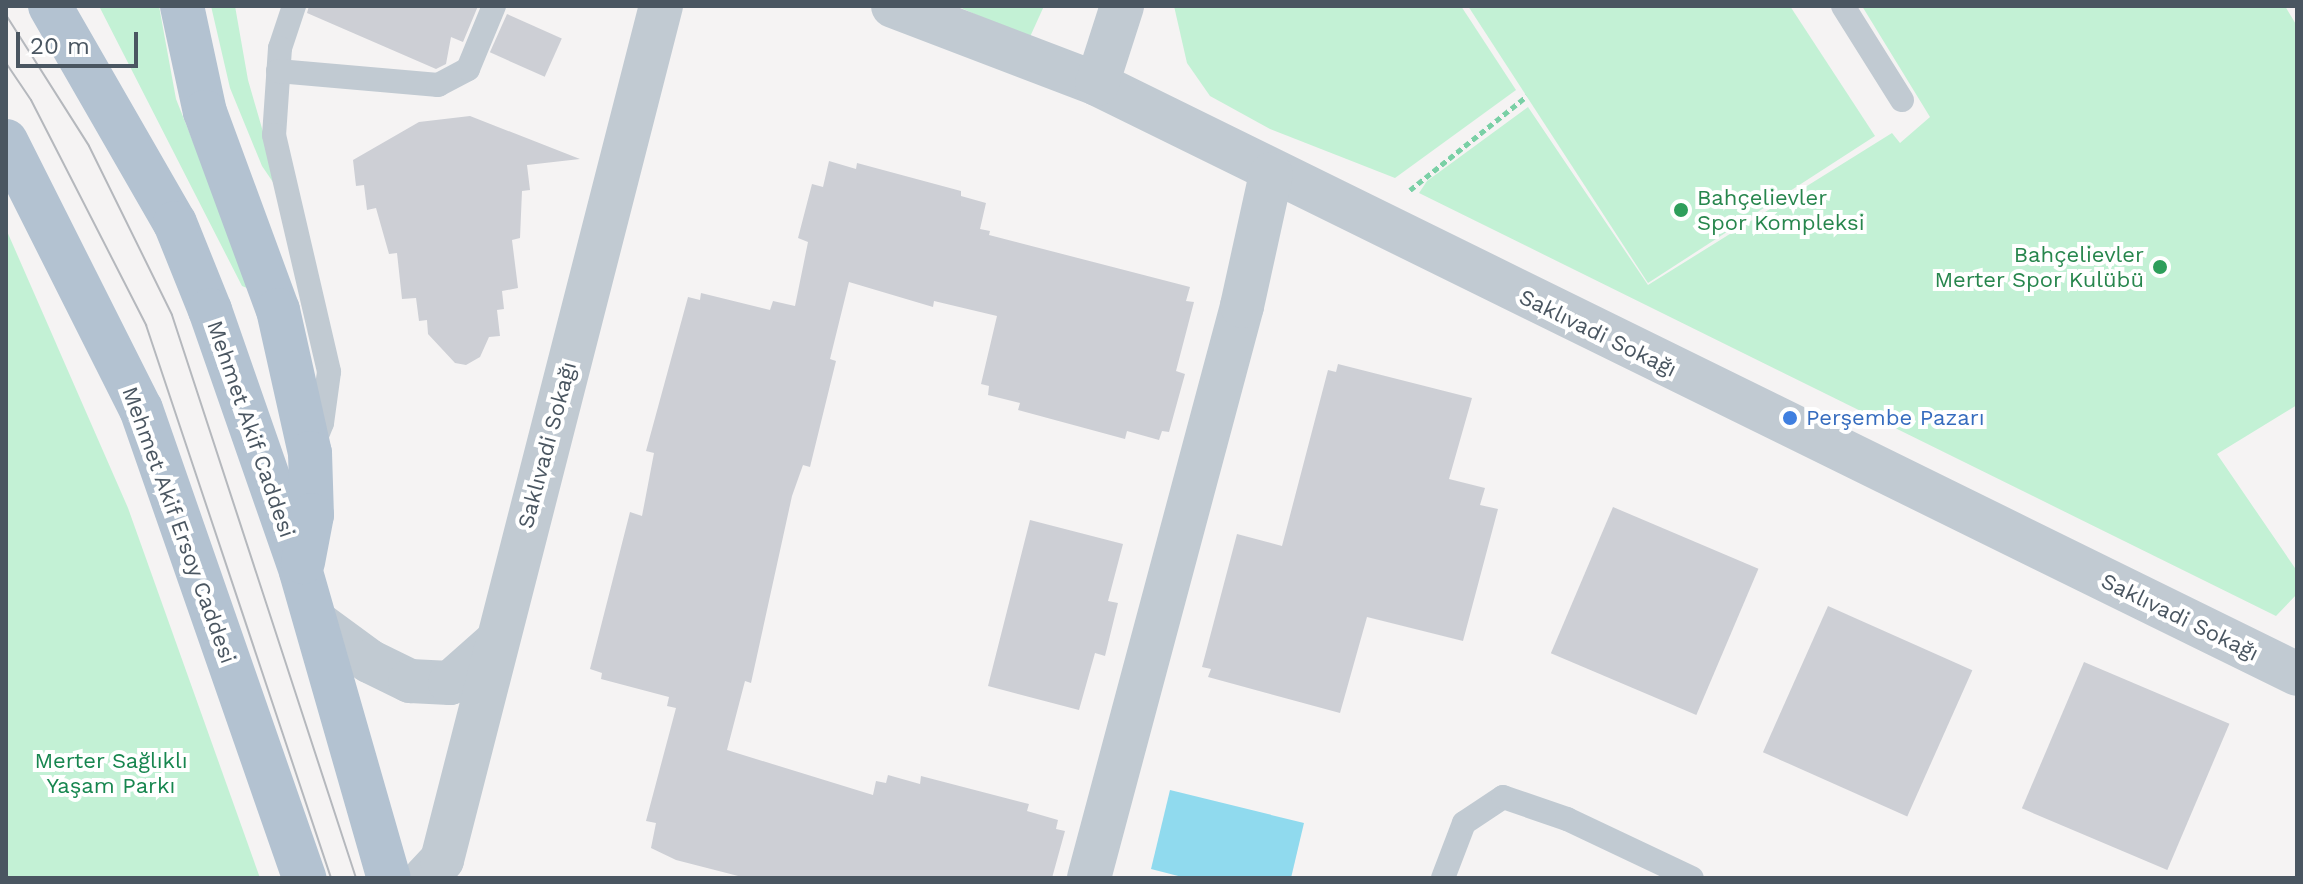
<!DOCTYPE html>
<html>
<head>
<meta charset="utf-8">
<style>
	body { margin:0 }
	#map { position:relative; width:2303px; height:884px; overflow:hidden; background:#f5f3f3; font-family:"Work Sans",sans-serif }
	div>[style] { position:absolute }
	.green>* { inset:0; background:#c3f1d5 }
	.water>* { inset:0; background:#90daee }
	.building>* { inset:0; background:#cdcfd5; transform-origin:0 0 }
	.path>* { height:5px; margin-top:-2.5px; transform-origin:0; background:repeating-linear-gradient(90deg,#7ad0a6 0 6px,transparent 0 10px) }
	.service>* { height:24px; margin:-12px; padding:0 12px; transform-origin:12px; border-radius:12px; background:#c1cad2 }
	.minor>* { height:44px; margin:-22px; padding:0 22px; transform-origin:22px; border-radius:22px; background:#c1cad2 }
	.primary>* { height:44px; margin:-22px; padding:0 22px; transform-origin:22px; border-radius:22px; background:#b3c2d1 }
	.tram>* { height:2px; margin:-1px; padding:0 1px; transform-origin:1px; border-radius:1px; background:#b5b8bd }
	.dots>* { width:22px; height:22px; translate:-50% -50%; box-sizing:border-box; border:4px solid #fff; border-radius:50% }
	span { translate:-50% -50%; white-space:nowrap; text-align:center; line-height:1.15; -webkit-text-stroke:8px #fff; paint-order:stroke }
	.leisure-label { font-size:22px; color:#27864d }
	.left { translate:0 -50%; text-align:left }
	.right { translate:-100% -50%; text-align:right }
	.street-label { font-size:22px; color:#4a5661 }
	.shop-label { font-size:22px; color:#366cbe }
	.park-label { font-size:22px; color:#17864f }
	.frame { position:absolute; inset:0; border:8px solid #4a5661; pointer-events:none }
	.scale { position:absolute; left:16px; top:32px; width:122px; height:36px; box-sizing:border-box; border:4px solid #4a5661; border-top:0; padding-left:10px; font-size:24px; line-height:28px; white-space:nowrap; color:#4a5661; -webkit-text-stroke:6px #fff; paint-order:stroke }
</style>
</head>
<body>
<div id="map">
	<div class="green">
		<div style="clip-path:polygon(99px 6px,159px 6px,176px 99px,252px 290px,242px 286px)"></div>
		<div style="clip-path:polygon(211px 6px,235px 6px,248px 80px,281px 194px,262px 166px,230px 88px)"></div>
		<div style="clip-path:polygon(957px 6px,1044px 6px,1029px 39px)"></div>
		<div style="clip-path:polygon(1174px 6px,1461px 6px,1516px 90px,1395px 178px,1270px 129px,1210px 96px,1187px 63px)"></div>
		<div style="clip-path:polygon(1468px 6px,1790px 6px,1875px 136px,1648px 283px)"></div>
		<div style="clip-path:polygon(1862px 6px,2285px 6px,2297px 26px,2297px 405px,2217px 454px,2297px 571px,2297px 594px,2276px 616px,1419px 193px,1427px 181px,1528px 107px,1648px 285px,1892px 133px,1900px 143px,1930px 117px)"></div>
		<div style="clip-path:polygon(6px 229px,128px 508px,260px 878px,6px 878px)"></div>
	</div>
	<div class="water">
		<div style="clip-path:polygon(1170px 790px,1304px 823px,1291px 878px,1186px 878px,1151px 869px)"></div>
	</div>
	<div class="building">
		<div style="clip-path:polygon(309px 6px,478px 6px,463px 42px,451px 37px,446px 64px,436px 69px,307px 13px)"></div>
		<div style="left:507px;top:14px;width:60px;height:42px;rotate:24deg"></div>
		<div style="clip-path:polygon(470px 116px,580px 159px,527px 165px,530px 190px,522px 191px,520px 238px,512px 240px,518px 288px,502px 291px,504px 309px,497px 310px,500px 336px,489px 337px,480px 357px,466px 365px,455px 363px,428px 334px,427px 320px,419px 321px,416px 298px,402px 299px,397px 253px,389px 254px,376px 208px,367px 210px,364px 185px,356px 186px,353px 160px,419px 122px)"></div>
		<div style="clip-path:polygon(829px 161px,856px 169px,857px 163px,961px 191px,961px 196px,986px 203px,980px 229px,990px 231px,989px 235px,1190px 287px,1186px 301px,1194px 302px,1176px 371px,1185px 374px,1169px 432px,1162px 431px,1159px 440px,1127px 431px,1125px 439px,1018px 410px,1020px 403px,988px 395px,989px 386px,981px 384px,997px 316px,934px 301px,933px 307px,849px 282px,830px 359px,836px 361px,810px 467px,803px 465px,792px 496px,751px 683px,745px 681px,727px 750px,873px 795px,876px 781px,886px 783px,888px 775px,920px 784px,921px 776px,1029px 804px,1027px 811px,1058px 820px,1056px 829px,1065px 831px,1052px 878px,746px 878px,676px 860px,651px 848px,656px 823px,646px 821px,676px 708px,667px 706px,669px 697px,601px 679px,602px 673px,590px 669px,630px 512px,642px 516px,654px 453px,646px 451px,688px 297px,700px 300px,701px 293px,770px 310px,773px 301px,795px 306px,808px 242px,798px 238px,812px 184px,823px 187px)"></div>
		<div style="clip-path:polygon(1338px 364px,1472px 398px,1449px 479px,1485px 488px,1480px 505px,1498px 509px,1463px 641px,1367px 617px,1340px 713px,1208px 677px,1211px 669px,1202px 667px,1237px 534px,1282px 546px,1328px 370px,1336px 372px)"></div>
		<div style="left:1613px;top:507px;width:158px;height:159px;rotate:23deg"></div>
		<div style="clip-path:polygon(1030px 520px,1123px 544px,1108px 601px,1118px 603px,1105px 656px,1095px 653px,1079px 710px,988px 686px)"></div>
		<div style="left:1828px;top:606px;width:158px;height:160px;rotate:24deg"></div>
		<div style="left:2084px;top:662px;width:158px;height:159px;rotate:23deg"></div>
	</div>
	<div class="path">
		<div style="left:1410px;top:190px;width:150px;rotate:-38.8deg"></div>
	</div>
	<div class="service">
		<div style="left:294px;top:6px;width:44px;rotate:108.4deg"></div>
		<div style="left:280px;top:48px;width:87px;rotate:93.9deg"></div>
		<div style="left:274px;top:135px;width:243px;rotate:76.9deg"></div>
		<div style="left:329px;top:372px;width:51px;rotate:97.8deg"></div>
		<div style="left:322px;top:423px;width:22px;rotate:112deg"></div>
		<div style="left:1843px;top:6px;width:111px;rotate:57.9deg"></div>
		<div style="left:278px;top:71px;width:161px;rotate:5deg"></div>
		<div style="left:438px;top:85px;width:34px;rotate:-28deg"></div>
		<div style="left:468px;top:69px;width:68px;rotate:-67.6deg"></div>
		<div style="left:1443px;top:878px;width:59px;rotate:-69.1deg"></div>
		<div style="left:1464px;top:823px;width:47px;rotate:-33.7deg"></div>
		<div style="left:1503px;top:797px;width:68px;rotate:19deg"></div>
		<div style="left:1567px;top:819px;width:138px;rotate:25.3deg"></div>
	</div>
	<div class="minor">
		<div style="left:893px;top:6px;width:218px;rotate:20.9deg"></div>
		<div style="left:1097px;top:84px;width:1337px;rotate:26.18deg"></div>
		<div style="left:1097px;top:84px;width:82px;rotate:-72.2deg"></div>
		<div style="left:316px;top:622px;width:66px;rotate:36.3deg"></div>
		<div style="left:369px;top:661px;width:46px;rotate:26deg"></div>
		<div style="left:410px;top:681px;width:40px;rotate:2.9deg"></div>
		<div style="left:450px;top:683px;width:60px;rotate:-41.6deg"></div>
		<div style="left:425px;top:878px;width:25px;rotate:-47deg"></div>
		<div style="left:442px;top:860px;width:882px;rotate:-75.62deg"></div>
		<div style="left:1089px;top:878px;width:592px;rotate:-75.02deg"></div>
		<div style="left:1242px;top:306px;width:135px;rotate:-77.6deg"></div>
	</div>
	<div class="primary">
		<div style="left:50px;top:6px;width:250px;rotate:60.1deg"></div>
		<div style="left:175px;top:223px;width:94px;rotate:68.1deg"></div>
		<div style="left:210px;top:310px;width:277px;rotate:70.8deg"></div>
		<div style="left:301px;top:572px;width:318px;rotate:74deg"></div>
		<div style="left:182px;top:6px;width:108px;rotate:77.8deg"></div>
		<div style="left:205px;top:112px;width:211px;rotate:69.8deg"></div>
		<div style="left:278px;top:310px;width:147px;rotate:77.4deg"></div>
		<div style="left:310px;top:453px;width:62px;rotate:88.2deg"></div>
		<div style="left:312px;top:515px;width:48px;rotate:100.8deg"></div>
		<div style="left:6px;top:141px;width:300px;rotate:63.3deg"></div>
		<div style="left:141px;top:409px;width:497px;rotate:70.8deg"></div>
	</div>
	<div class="tram">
		<div style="left:6px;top:15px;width:155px;rotate:57.6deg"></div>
		<div style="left:89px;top:146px;width:188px;rotate:63.8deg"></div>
		<div style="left:172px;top:315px;width:592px;rotate:71.9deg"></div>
		<div style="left:6px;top:63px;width:45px;rotate:56deg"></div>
		<div style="left:31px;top:100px;width:253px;rotate:62.9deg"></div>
		<div style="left:146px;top:325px;width:583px;rotate:71.5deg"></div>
	</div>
	<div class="dots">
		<div style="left:1681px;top:210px;background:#2e9e5b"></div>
		<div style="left:2160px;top:267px;background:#2e9e5b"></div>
		<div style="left:1790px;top:418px;background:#3f7fe0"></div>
	</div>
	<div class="leisure-label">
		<span class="left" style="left:1697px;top:210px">Bahçelievler<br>Spor Kompleksi</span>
		<span class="right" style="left:2144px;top:267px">Bahçelievler<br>Merter Spor Kulübü</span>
	</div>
	<div class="street-label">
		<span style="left:1598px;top:333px;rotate:26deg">Saklıvadi Sokağı</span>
		<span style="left:251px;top:429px;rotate:71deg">Mehmet Akif Caddesi</span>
		<span style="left:547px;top:445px;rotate:-75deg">Saklıvadi Sokağı</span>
		<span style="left:179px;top:525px;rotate:70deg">Mehmet Akif Ersoy Caddesi</span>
		<span style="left:2180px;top:617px;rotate:26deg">Saklıvadi Sokağı</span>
	</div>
	<div class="shop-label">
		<span class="left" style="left:1806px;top:418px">Perşembe Pazarı</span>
	</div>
	<div class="park-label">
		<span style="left:111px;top:773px">Merter Sağlıklı<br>Yaşam Parkı</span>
	</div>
	<div class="frame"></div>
	<div class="scale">20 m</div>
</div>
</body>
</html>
